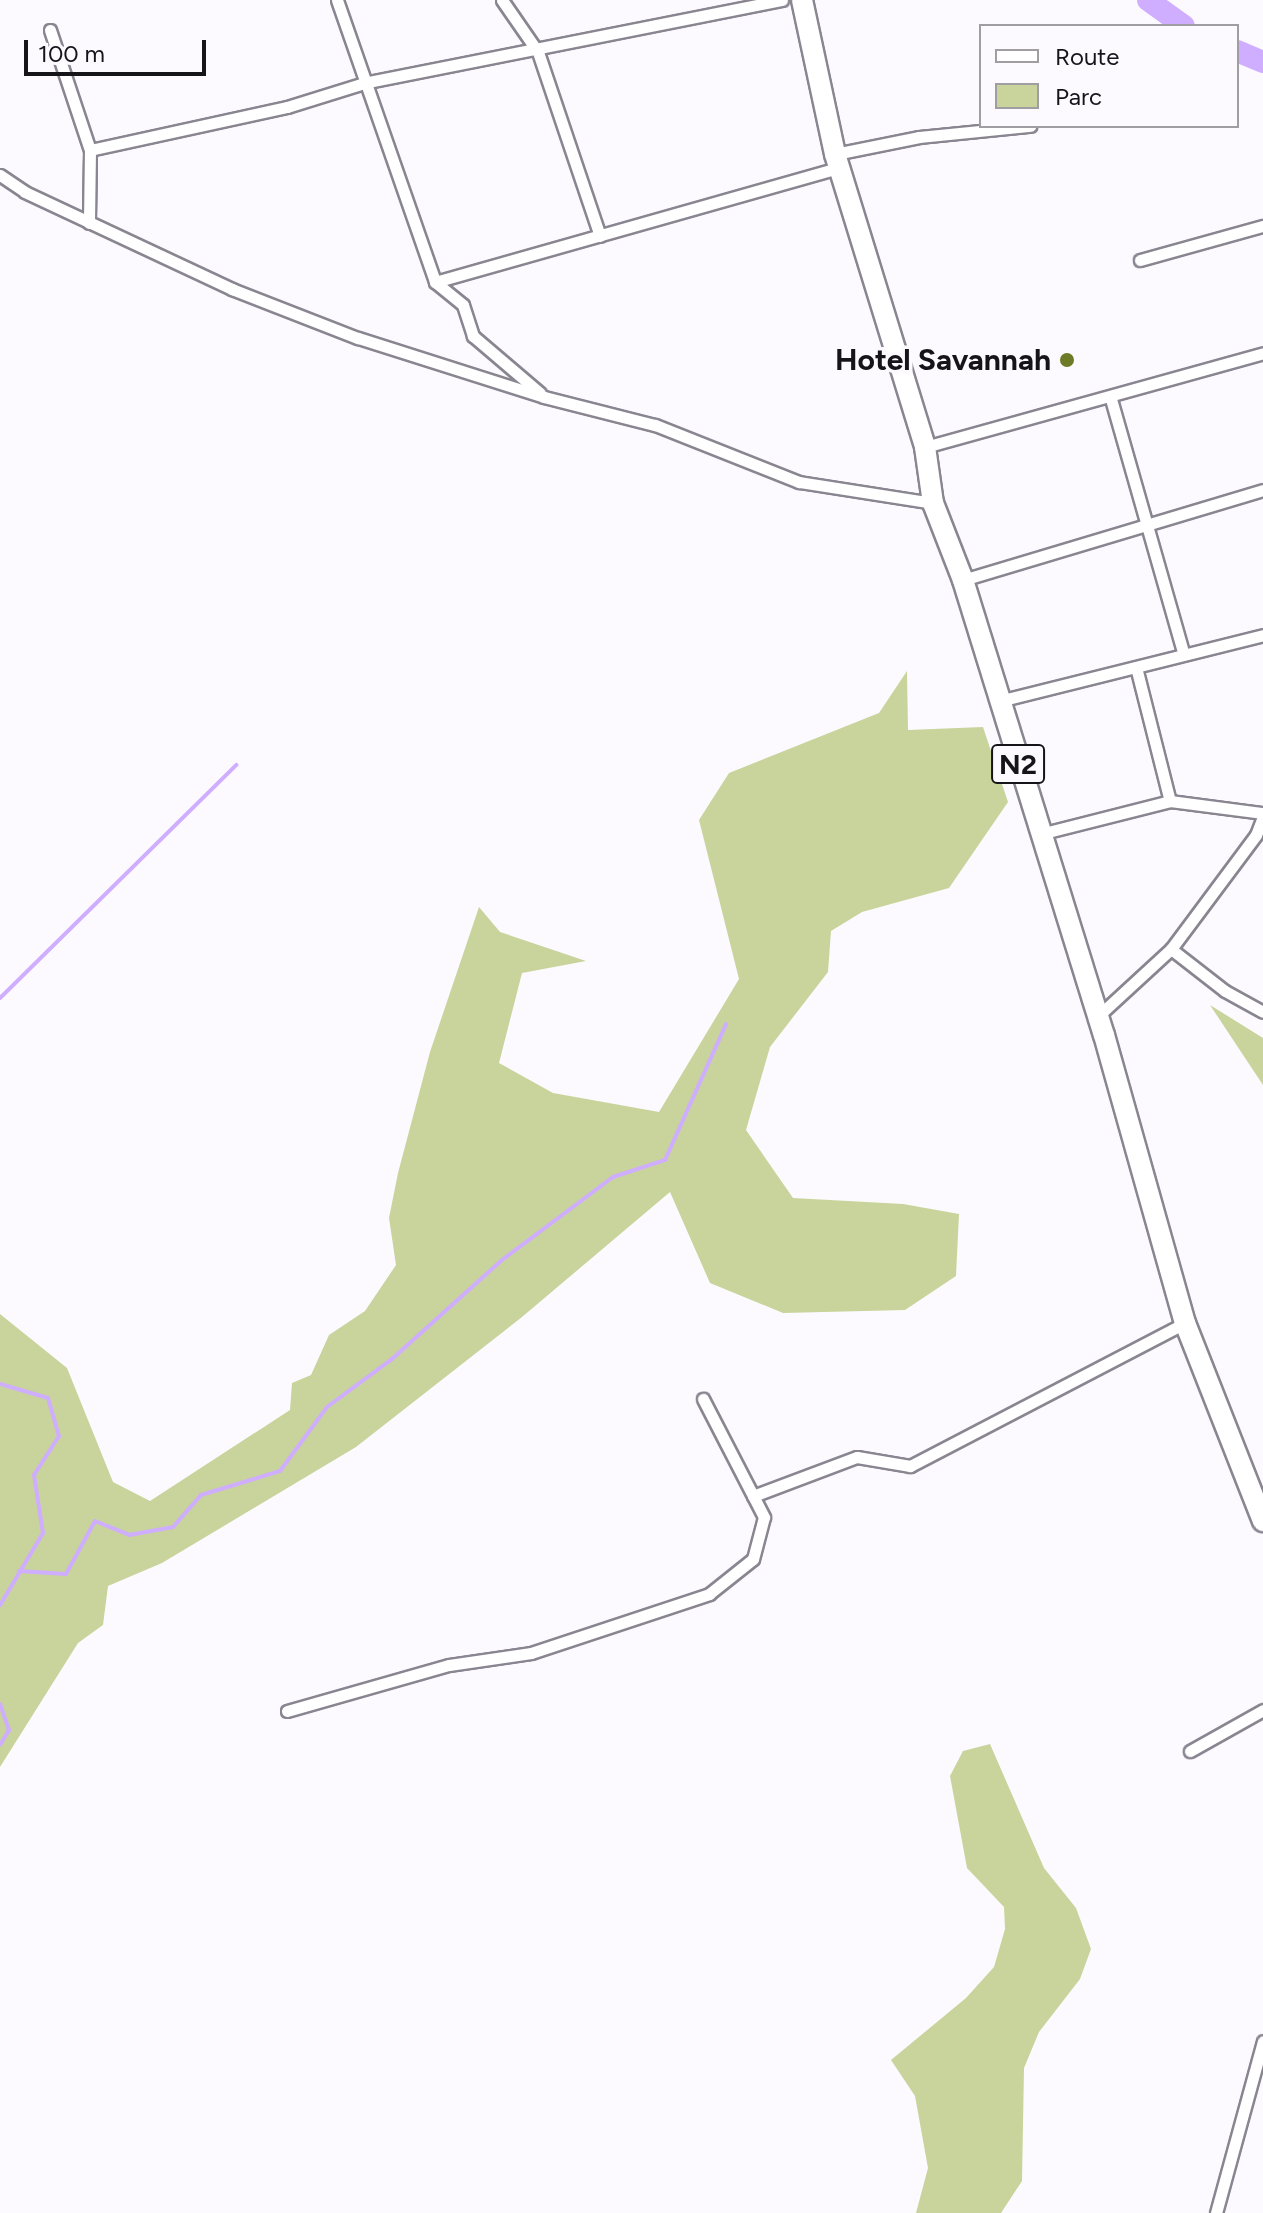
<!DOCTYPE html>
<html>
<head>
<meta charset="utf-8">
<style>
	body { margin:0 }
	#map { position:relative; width:1263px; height:2213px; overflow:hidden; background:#fcfaff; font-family:Figtree,sans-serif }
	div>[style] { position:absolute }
	.green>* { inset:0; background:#c8d49b }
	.stream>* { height:4px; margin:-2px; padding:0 2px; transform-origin:2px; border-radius:2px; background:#cfadff }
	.river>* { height:22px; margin:-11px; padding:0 11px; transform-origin:11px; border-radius:11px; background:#cfadff }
	.roads { filter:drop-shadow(2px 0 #8a8691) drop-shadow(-2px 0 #8a8691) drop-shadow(0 2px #8a8691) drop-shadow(0 -2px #8a8691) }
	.street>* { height:11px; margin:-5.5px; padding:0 5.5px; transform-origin:5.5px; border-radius:5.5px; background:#fff }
	.highway>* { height:20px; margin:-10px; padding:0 10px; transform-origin:10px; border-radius:10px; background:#fff }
	.dots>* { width:22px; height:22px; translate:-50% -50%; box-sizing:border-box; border:4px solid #fcfaff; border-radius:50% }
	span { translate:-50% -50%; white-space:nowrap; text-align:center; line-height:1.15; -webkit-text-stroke:7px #fcfaff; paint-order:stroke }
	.shield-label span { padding:2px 6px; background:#fcfaff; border:2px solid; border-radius:6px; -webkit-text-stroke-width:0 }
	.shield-label { font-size:28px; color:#151418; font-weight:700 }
	.poi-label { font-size:30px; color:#151418; font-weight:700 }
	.right { translate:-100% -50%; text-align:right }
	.legend { position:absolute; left:979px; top:24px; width:260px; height:104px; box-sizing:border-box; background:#fcfaff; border:2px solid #a09ea3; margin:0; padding:10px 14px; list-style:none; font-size:24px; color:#151418 }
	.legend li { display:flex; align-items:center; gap:16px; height:40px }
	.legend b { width:40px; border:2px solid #a09ea3 }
	.scale { position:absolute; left:24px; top:40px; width:182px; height:36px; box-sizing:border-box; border:4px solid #151418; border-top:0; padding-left:10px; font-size:24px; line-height:28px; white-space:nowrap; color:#151418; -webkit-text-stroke:6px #fcfaff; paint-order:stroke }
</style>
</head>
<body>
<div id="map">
	<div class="green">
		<div style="clip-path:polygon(907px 671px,908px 730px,983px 727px,1008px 802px,949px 888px,862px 912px,831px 931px,828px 972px,770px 1047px,746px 1130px,793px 1198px,903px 1204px,959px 1214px,956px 1276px,905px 1310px,783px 1313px,710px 1283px,670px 1192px,522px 1317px,356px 1447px,162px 1563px,108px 1586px,103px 1625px,78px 1643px,0 1767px,0 1314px,67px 1368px,113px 1482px,150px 1501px,290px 1410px,292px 1383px,311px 1375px,329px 1335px,365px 1311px,396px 1265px,389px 1218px,398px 1173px,430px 1052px,479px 907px,500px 932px,586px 961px,522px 973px,499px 1063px,553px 1093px,659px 1112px,739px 979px,699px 820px,729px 773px,879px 713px)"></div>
		<div style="clip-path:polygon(1210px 1005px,1263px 1038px,1263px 1085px)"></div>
		<div style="clip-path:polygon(990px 1744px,1044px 1868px,1076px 1908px,1091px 1949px,1080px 1979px,1039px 2032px,1024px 2068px,1022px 2181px,1001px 2213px,916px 2213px,928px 2168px,915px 2096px,891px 2060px,966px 1998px,994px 1967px,1005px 1929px,1004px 1907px,967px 1868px,950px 1776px,963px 1751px)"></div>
	</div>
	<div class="stream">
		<div style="left:0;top:998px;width:332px;rotate:-44.6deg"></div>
		<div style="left:0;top:1384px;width:50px;rotate:16.3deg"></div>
		<div style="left:48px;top:1398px;width:40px;rotate:74deg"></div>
		<div style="left:59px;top:1436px;width:46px;rotate:122.7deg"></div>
		<div style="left:34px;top:1475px;width:59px;rotate:81.2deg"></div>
		<div style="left:43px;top:1533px;width:84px;rotate:120.8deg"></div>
		<div style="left:19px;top:1571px;width:47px;rotate:3.7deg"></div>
		<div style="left:66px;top:1574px;width:60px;rotate:-61.3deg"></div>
		<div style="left:95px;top:1521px;width:37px;rotate:22deg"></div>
		<div style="left:129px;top:1535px;width:45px;rotate:-10.3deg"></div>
		<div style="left:173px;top:1527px;width:43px;rotate:-48.8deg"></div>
		<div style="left:201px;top:1495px;width:83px;rotate:-16.9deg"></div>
		<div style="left:280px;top:1471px;width:79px;rotate:-53.7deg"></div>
		<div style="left:327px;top:1407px;width:81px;rotate:-36.4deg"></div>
		<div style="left:392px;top:1359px;width:148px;rotate:-42deg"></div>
		<div style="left:502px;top:1260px;width:139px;rotate:-36.8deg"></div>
		<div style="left:613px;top:1177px;width:55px;rotate:-18.1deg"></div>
		<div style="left:665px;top:1160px;width:149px;rotate:-65.8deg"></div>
		<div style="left:0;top:1704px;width:28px;rotate:71deg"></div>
		<div style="left:9px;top:1730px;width:17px;rotate:121deg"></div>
	</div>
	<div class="river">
		<div style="left:1148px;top:0;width:44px;rotate:35.8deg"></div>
		<div style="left:1237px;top:51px;width:28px;rotate:23deg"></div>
	</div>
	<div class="roads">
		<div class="street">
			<div style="left:337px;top:0;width:299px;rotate:70.8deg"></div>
			<div style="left:435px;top:282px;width:36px;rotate:39deg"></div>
			<div style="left:463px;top:305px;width:33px;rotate:72deg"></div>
			<div style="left:473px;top:336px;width:88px;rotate:40.4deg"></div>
			<div style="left:502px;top:0;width:63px;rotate:55.3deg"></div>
			<div style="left:538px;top:52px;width:194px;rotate:71.4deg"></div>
			<div style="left:50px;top:30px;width:126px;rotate:71.6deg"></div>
			<div style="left:90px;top:150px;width:73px;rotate:90.8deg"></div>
			<div style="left:90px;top:150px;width:202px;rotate:-12.3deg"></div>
			<div style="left:287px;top:107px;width:85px;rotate:-17.2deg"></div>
			<div style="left:368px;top:82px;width:422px;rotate:-11.2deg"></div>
			<div style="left:835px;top:154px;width:86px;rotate:-11.4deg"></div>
			<div style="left:919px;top:137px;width:112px;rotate:-5.7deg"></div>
			<div style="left:0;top:175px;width:30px;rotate:34deg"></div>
			<div style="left:25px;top:192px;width:229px;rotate:25.1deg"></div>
			<div style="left:232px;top:289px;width:135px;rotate:21.3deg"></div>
			<div style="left:358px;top:338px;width:195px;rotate:17.6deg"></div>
			<div style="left:544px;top:397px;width:114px;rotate:14.2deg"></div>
			<div style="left:655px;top:425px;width:155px;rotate:21.6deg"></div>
			<div style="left:799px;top:482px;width:136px;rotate:8.9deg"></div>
			<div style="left:1140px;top:260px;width:128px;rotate:-15.5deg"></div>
			<div style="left:435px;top:282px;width:420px;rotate:-15.8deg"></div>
			<div style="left:1111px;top:399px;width:263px;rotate:74.1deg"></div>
			<div style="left:925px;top:447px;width:351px;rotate:-15.5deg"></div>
			<div style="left:963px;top:580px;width:313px;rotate:-16.7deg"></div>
			<div style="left:1136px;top:667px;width:138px;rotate:75.8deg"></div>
			<div style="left:999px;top:701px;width:272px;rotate:-14deg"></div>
			<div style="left:1040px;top:834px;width:134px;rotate:-14.2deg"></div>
			<div style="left:1170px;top:801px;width:94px;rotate:7.4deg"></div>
			<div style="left:1171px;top:949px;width:68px;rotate:37.9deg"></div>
			<div style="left:1225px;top:991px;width:43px;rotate:28.9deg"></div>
			<div style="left:1097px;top:1017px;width:100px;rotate:-42.6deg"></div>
			<div style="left:1171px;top:949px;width:142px;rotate:-53.3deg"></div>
			<div style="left:1256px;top:835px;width:19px;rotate:-69deg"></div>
			<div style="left:753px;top:1496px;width:111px;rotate:-20.6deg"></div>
			<div style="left:857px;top:1457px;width:54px;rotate:9.6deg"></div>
			<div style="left:910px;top:1466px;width:310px;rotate:-27.5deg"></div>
			<div style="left:287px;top:1711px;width:168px;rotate:-15.9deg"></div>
			<div style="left:449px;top:1665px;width:83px;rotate:-8.3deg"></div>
			<div style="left:531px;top:1653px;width:188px;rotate:-18.3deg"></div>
			<div style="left:709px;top:1594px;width:56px;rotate:-38.5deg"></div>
			<div style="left:753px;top:1559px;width:43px;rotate:-75.3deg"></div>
			<div style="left:764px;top:1517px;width:133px;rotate:-117.3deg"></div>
			<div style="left:1190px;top:1751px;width:84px;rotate:-29.3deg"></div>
			<div style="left:1216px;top:2213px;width:178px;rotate:-74.7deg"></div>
		</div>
		<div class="highway">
			<div style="left:802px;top:0;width:157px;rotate:77.9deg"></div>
			<div style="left:835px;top:154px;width:307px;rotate:72.9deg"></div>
			<div style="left:925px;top:447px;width:57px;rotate:81.9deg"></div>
			<div style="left:933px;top:503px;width:83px;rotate:68.7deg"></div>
			<div style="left:963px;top:580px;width:476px;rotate:72.8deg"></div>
			<div style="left:1104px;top:1035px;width:299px;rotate:74.3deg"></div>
			<div style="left:1185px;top:1323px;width:213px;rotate:68.5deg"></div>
		</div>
	</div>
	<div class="dots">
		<div style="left:1067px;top:360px;background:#6d7a26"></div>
	</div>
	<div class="shield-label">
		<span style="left:1018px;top:764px">N2</span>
	</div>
	<div class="poi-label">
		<span class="right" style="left:1051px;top:360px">Hotel Savannah</span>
	</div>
	<ul class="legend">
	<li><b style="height:10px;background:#fff"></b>Route</li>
	<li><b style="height:22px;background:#c8d49b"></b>Parc</li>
	</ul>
	<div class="scale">100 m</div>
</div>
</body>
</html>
